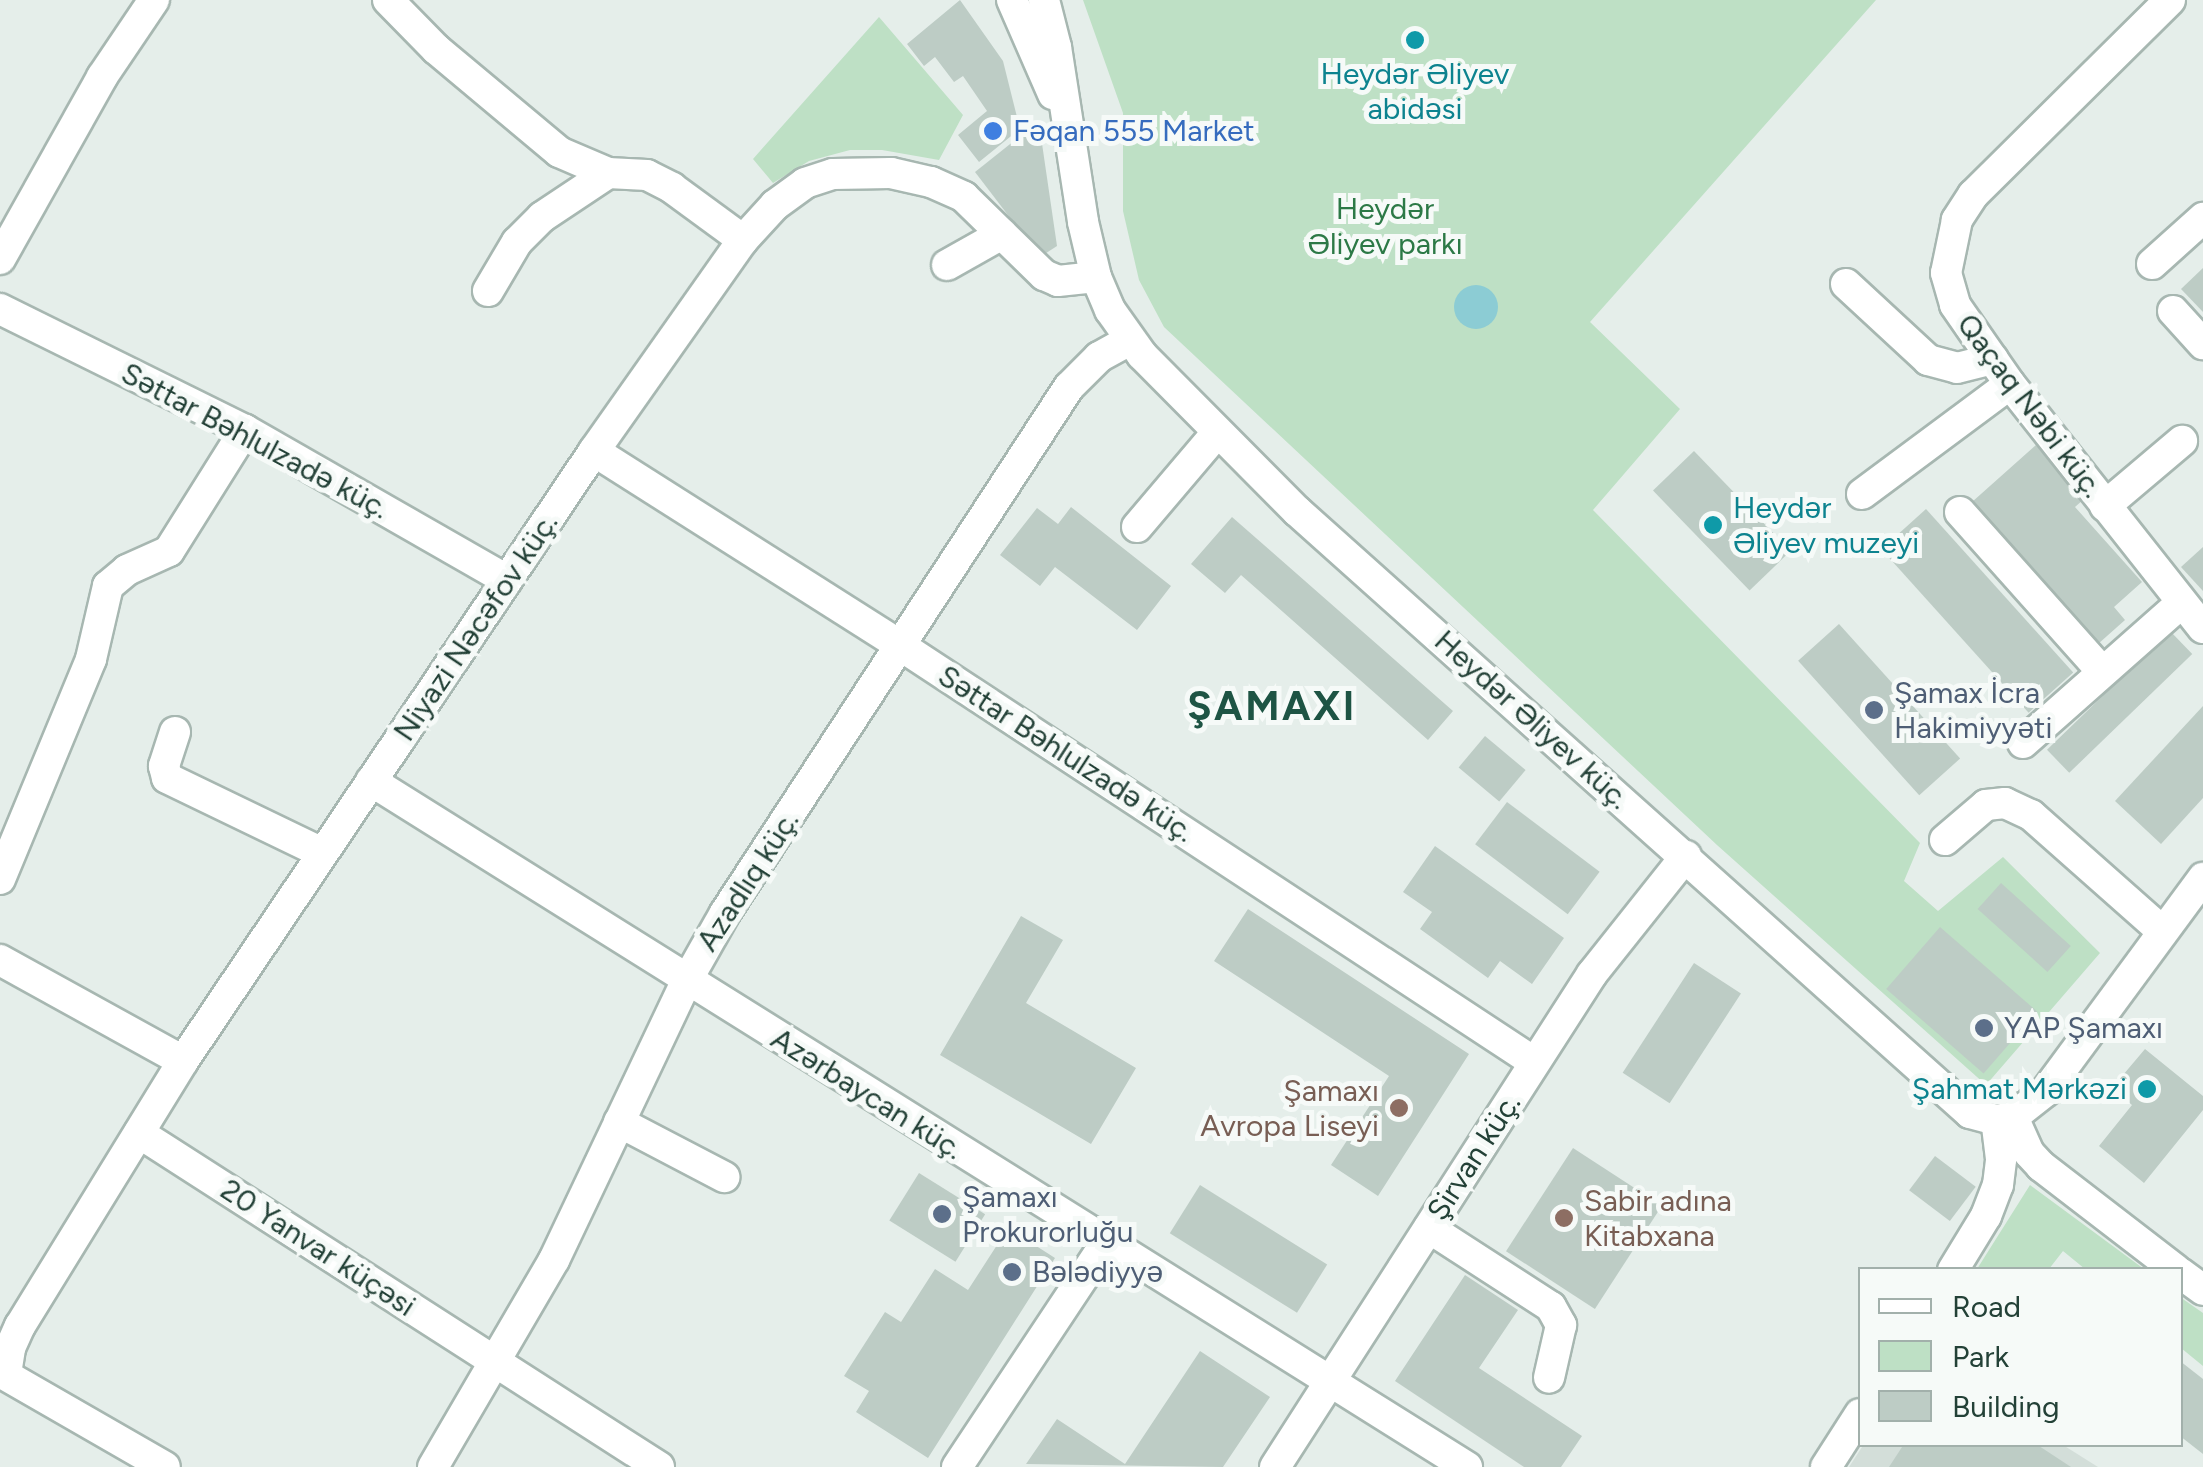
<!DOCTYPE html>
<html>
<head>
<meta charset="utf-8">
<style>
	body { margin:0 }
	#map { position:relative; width:2203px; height:1467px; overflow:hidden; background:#e5eeea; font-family:Figtree,sans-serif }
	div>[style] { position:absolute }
	.built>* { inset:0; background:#d3ded9 }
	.green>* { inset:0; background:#bee0c5 }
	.water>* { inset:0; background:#8cccd4 }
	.round { border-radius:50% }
	.building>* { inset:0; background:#bdccc5; transform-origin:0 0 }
	.roads { filter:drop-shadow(2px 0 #a7b7b1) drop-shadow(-2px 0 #a7b7b1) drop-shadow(0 2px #a7b7b1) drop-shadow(0 -2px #a7b7b1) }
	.minor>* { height:30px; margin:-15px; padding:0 15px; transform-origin:15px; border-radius:15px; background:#fff }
	.dots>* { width:28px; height:28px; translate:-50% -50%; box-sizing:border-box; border:5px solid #f6faf8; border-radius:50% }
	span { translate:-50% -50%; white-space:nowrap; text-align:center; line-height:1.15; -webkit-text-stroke:10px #f6faf8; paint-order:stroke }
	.culture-label { font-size:30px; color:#0d838f }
	.left { translate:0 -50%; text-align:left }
	.right { translate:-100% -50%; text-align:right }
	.shop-label { font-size:30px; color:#366cbe }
	.park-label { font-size:30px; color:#2c7946 }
	.street-label { font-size:30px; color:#234137 }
	.service-label { font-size:30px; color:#4e5e75 }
	.education-label { font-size:30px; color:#785e54 }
	.district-label { font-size:40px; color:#1e5444; font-weight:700; letter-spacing:2.5px }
	.legend { position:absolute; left:1858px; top:1267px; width:325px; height:180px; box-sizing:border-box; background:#f6faf8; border:2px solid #a2b0ab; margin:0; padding:12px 18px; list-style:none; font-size:30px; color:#234137 }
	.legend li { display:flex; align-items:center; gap:20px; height:50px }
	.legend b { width:50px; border:2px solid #a2b0ab }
</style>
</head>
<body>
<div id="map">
	<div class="built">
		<div style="clip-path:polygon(1864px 1444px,2063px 1445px,2098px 1467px,1849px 1467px)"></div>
	</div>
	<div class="green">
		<div style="clip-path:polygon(1083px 0,1876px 0,1590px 322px,1680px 409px,1593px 510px,1920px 843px,1904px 881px,1938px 911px,2003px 857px,2100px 953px,1986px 1085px,1717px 845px,1164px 327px,1139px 280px,1123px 211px,1123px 113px)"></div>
		<div style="clip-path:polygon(879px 17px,963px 115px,939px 160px,882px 150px,850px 150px,809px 161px,773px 183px,753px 159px)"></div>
		<div style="clip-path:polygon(2030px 1185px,2144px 1269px,2085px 1269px,2063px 1251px,2049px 1269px,1977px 1269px)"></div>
		<div style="clip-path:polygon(2180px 1297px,2203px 1313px,2203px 1366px,2181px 1348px)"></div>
	</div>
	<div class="water">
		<div class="round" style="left:1454px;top:285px;width:44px;height:44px"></div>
	</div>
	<div class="building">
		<div style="clip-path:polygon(960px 0,1003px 61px,1020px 129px,979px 162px,958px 135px,987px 111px,963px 76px,954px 82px,935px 57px,924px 66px,907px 44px)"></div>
		<div style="clip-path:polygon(1029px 129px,1040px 130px,1057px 246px,1040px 257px,975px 172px)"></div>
		<div style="clip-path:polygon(2203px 268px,2203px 312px,2181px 289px)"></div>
		<div style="clip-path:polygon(2036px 445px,2084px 499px,2075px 507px,2142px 582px,2114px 607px,2125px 620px,2098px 644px,1972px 502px)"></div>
		<div style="left:1694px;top:451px;width:139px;height:57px;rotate:46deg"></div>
		<div style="clip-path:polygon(1071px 507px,1171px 586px,1137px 630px,1055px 567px,1040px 586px,1000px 555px,1037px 508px,1058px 524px)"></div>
		<div style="left:1926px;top:509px;width:220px;height:60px;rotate:48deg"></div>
		<div style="clip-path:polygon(1232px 517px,1453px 711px,1428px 740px,1241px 575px,1225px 593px,1191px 564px)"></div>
		<div style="clip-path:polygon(2203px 547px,2203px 591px,2181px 567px)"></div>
		<div style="left:1839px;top:624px;width:181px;height:55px;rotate:48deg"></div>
		<div style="left:2170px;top:631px;width:32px;height:171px;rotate:46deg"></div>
		<div style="clip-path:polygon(2203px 706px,2203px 798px,2161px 844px,2115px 801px)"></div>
		<div style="left:1485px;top:736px;width:53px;height:41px;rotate:40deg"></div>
		<div style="left:1507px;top:802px;width:116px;height:53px;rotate:37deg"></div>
		<div style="clip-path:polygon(1435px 846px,1564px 938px,1532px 984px,1500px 961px,1488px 978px,1420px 929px,1432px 912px,1403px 892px)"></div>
		<div style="left:2001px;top:883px;width:94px;height:35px;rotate:42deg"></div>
		<div style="clip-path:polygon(1248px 909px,1469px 1054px,1378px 1196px,1331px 1165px,1389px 1076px,1214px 961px)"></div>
		<div style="clip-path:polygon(1021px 916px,1063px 940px,1026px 1003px,1136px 1068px,1091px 1144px,940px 1055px)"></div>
		<div style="left:1940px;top:927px;width:129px;height:82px;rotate:41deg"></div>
		<div style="left:1694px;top:963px;width:56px;height:131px;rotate:33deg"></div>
		<div style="clip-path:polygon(2145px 1049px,2203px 1096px,2203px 1110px,2144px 1183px,2099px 1146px,2132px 1105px,2112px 1088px)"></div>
		<div style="left:1573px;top:1148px;width:106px;height:123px;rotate:33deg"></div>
		<div style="left:1935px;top:1156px;width:51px;height:43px;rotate:37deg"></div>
		<div style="left:919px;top:1173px;width:78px;height:56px;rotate:32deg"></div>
		<div style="left:1200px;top:1185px;width:150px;height:57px;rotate:32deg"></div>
		<div style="clip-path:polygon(1008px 1228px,1055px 1258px,928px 1458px,856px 1412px,869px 1391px,844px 1376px,885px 1312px,901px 1322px,935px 1269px,968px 1290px)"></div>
		<div style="clip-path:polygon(1465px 1275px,1518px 1310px,1479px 1368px,1582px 1436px,1561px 1467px,1524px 1467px,1395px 1381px)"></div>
		<div style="clip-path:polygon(1200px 1351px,1270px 1397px,1223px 1467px,1026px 1464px,1057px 1419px,1125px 1464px)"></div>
		<div style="clip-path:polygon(2180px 1361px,2203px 1379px,2203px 1454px,2180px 1436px)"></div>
		<div style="clip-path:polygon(1904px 1444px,2036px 1444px,2071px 1467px,1889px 1467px)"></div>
	</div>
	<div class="roads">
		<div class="minor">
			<div style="left:388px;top:0;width:69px;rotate:45.6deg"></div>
			<div style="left:436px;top:49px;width:160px;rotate:39.9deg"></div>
			<div style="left:559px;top:152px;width:53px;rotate:23.2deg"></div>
			<div style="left:608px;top:173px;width:39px;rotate:3deg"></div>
			<div style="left:647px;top:175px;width:28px;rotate:27deg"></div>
			<div style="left:672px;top:188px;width:88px;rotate:36.2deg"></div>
			<div style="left:1012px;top:0;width:103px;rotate:66.4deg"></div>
			<div style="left:1044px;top:0;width:49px;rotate:75.7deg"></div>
			<div style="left:1056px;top:47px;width:177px;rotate:81.2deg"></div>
			<div style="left:1083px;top:222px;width:57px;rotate:76.7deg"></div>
			<div style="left:1096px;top:277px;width:36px;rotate:67deg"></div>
			<div style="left:1110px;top:310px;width:55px;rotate:54.6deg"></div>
			<div style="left:1142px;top:355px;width:220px;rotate:45.2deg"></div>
			<div style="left:1297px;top:511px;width:903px;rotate:41.81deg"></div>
			<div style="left:1970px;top:1113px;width:27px;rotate:15deg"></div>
			<div style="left:1996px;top:1120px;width:17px;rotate:-10deg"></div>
			<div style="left:2013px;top:1117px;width:42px;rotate:-38.2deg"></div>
			<div style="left:2046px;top:1091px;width:265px;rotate:-53.6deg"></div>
			<div style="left:2170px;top:0;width:277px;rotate:135.3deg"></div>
			<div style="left:1973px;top:195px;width:30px;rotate:123deg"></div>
			<div style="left:1957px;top:220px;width:54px;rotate:101.7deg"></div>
			<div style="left:1946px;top:273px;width:33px;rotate:74deg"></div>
			<div style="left:1955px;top:305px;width:96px;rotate:55.2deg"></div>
			<div style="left:2010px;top:384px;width:311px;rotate:51.7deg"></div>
			<div style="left:0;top:259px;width:209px;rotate:-60.7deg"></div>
			<div style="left:102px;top:77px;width:93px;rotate:-56deg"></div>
			<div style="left:2152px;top:264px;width:69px;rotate:-42deg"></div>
			<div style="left:947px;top:265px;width:63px;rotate:-29.4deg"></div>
			<div style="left:1846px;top:284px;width:112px;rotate:42.8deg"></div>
			<div style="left:1928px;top:360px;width:30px;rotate:15deg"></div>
			<div style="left:1957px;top:368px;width:37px;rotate:-14deg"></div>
			<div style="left:488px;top:291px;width:57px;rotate:-59.4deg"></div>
			<div style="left:517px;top:242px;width:35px;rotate:-45deg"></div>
			<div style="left:542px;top:217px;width:79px;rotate:-33.7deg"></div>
			<div style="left:0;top:309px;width:273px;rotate:26.3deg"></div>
			<div style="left:245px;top:430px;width:302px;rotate:29.8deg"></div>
			<div style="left:2173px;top:311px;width:45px;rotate:47.7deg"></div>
			<div style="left:594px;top:451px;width:364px;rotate:32.4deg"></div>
			<div style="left:901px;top:646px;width:757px;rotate:33.31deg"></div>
			<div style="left:1862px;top:494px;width:184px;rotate:-36.6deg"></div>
			<div style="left:2105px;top:506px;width:101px;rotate:-40.2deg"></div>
			<div style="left:1960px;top:512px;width:212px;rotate:48.3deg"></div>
			<div style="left:1137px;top:527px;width:122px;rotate:-49.7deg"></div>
			<div style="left:175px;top:732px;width:36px;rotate:108deg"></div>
			<div style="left:164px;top:766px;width:12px;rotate:76deg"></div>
			<div style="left:167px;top:778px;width:172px;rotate:25.8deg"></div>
			<div style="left:2023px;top:743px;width:211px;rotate:-41.5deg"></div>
			<div style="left:371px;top:781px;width:1293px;rotate:32.04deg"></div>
			<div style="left:1945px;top:840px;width:54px;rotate:-40.5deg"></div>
			<div style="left:1986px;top:805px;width:19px;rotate:-6deg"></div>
			<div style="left:2005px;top:803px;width:29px;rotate:25deg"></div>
			<div style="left:2031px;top:815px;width:175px;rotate:41.5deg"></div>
			<div style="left:0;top:879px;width:238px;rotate:-67.5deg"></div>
			<div style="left:91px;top:659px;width:75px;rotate:-76.9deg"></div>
			<div style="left:108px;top:586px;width:25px;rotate:-40deg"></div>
			<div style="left:127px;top:570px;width:46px;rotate:-24.3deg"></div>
			<div style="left:169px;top:551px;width:143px;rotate:-57.9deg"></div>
			<div style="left:0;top:960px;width:209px;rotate:28.9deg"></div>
			<div style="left:2013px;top:1117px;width:39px;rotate:66deg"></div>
			<div style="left:2029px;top:1153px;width:18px;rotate:47deg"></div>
			<div style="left:2041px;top:1166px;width:170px;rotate:37.6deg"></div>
			<div style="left:619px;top:1122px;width:119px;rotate:27.6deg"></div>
			<div style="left:139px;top:1133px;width:618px;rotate:32.71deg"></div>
			<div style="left:1429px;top:1228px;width:145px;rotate:32.9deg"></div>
			<div style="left:1551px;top:1307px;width:21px;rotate:61deg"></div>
			<div style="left:1561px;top:1325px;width:54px;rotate:102.8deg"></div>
			<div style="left:1953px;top:1270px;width:63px;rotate:-58.6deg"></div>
			<div style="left:1986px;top:1216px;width:33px;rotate:-69deg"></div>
			<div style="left:1998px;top:1185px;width:26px;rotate:-83deg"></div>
			<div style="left:2001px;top:1159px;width:39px;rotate:-97deg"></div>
			<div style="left:2180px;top:1273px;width:29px;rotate:36deg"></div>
			<div style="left:0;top:1372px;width:190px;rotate:29.9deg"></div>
			<div style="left:6px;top:1374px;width:26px;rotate:-81deg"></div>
			<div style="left:10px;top:1348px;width:24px;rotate:-66deg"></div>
			<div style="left:20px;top:1326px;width:311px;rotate:-58.4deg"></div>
			<div style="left:183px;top:1061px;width:736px;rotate:-56.03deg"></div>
			<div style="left:594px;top:451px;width:258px;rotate:-54.8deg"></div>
			<div style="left:743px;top:240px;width:47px;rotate:-47.6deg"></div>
			<div style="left:775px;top:205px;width:37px;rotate:-36deg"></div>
			<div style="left:805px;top:183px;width:29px;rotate:-18deg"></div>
			<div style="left:833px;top:174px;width:58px;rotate:-1deg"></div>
			<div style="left:891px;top:173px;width:41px;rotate:12.7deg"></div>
			<div style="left:931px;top:182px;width:36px;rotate:24deg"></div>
			<div style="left:964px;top:197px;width:112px;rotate:44.3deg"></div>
			<div style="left:1044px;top:275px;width:15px;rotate:23deg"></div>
			<div style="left:1058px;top:281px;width:38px;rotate:-6deg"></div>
			<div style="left:433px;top:1467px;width:240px;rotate:-59.7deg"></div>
			<div style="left:554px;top:1260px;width:308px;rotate:-64.6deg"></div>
			<div style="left:686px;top:982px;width:79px;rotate:-60.5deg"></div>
			<div style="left:725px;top:913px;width:628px;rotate:-56.82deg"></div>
			<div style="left:1069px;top:387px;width:42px;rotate:-45deg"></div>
			<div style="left:1099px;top:357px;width:35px;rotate:-29deg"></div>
			<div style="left:957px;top:1467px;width:269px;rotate:-56.4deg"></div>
			<div style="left:1275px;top:1467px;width:586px;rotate:-57.26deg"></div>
			<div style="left:1592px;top:974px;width:151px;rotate:-51.5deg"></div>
			<div style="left:1826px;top:1467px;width:63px;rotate:-57.3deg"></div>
		</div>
	</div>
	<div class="dots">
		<div style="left:1415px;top:40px;background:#0f9aa8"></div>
		<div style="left:993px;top:131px;background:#3f7fe0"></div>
		<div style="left:1713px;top:525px;background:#0f9aa8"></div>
		<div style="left:1874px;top:710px;background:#5c6f8a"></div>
		<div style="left:1984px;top:1028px;background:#5c6f8a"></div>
		<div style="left:2147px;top:1089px;background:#0f9aa8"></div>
		<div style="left:1399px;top:1108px;background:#8d6e63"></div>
		<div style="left:942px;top:1214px;background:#5c6f8a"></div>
		<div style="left:1564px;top:1218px;background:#8d6e63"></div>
		<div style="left:1012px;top:1272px;background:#5c6f8a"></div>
	</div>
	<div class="culture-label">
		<span style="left:1415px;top:91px">Heydər Əliyev<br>abidəsi</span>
		<span class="left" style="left:1733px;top:525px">Heydər<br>Əliyev muzeyi</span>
		<span class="right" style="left:2127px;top:1089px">Şahmat Mərkəzi</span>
	</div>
	<div class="shop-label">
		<span class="left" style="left:1013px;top:131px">Fəqan 555 Market</span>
	</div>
	<div class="park-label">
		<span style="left:1385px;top:226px">Heydər<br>Əliyev parkı</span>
	</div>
	<div class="street-label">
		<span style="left:2030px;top:406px;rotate:53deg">Qaçaq Nəbi küç.</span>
		<span style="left:255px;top:441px;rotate:28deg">Səttar Bəhlulzadə küç.</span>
		<span style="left:476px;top:627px;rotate:-56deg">Niyazi Nəcəfov küç.</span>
		<span style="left:1532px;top:720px;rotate:42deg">Heydər Əliyev küç.</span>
		<span style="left:1066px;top:754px;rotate:33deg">Səttar Bəhlulzadə küç.</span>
		<span style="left:748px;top:881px;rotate:-57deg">Azadlıq küç.</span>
		<span style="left:867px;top:1094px;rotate:32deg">Azərbaycan küç.</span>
		<span style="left:1474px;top:1157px;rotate:-57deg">Şirvan küç.</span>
		<span style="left:318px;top:1248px;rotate:33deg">20 Yanvar küçəsi</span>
	</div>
	<div class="service-label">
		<span class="left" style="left:1894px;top:710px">Şamax İcra<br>Hakimiyyəti</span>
		<span class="left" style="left:2004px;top:1028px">YAP Şamaxı</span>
		<span class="left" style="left:962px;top:1214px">Şamaxı<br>Prokurorluğu</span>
		<span class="left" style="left:1032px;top:1272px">Bələdiyyə</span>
	</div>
	<div class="education-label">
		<span class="right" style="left:1379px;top:1108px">Şamaxı<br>Avropa Liseyi</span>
		<span class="left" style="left:1584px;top:1218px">Sabir adına<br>Kitabxana</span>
	</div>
	<div class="district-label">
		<span style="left:1272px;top:706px">ŞAMAXI</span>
	</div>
	<ul class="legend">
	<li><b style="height:12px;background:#fff"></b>Road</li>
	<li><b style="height:28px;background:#bee0c5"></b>Park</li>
	<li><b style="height:28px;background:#bdccc5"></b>Building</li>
	</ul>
</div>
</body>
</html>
